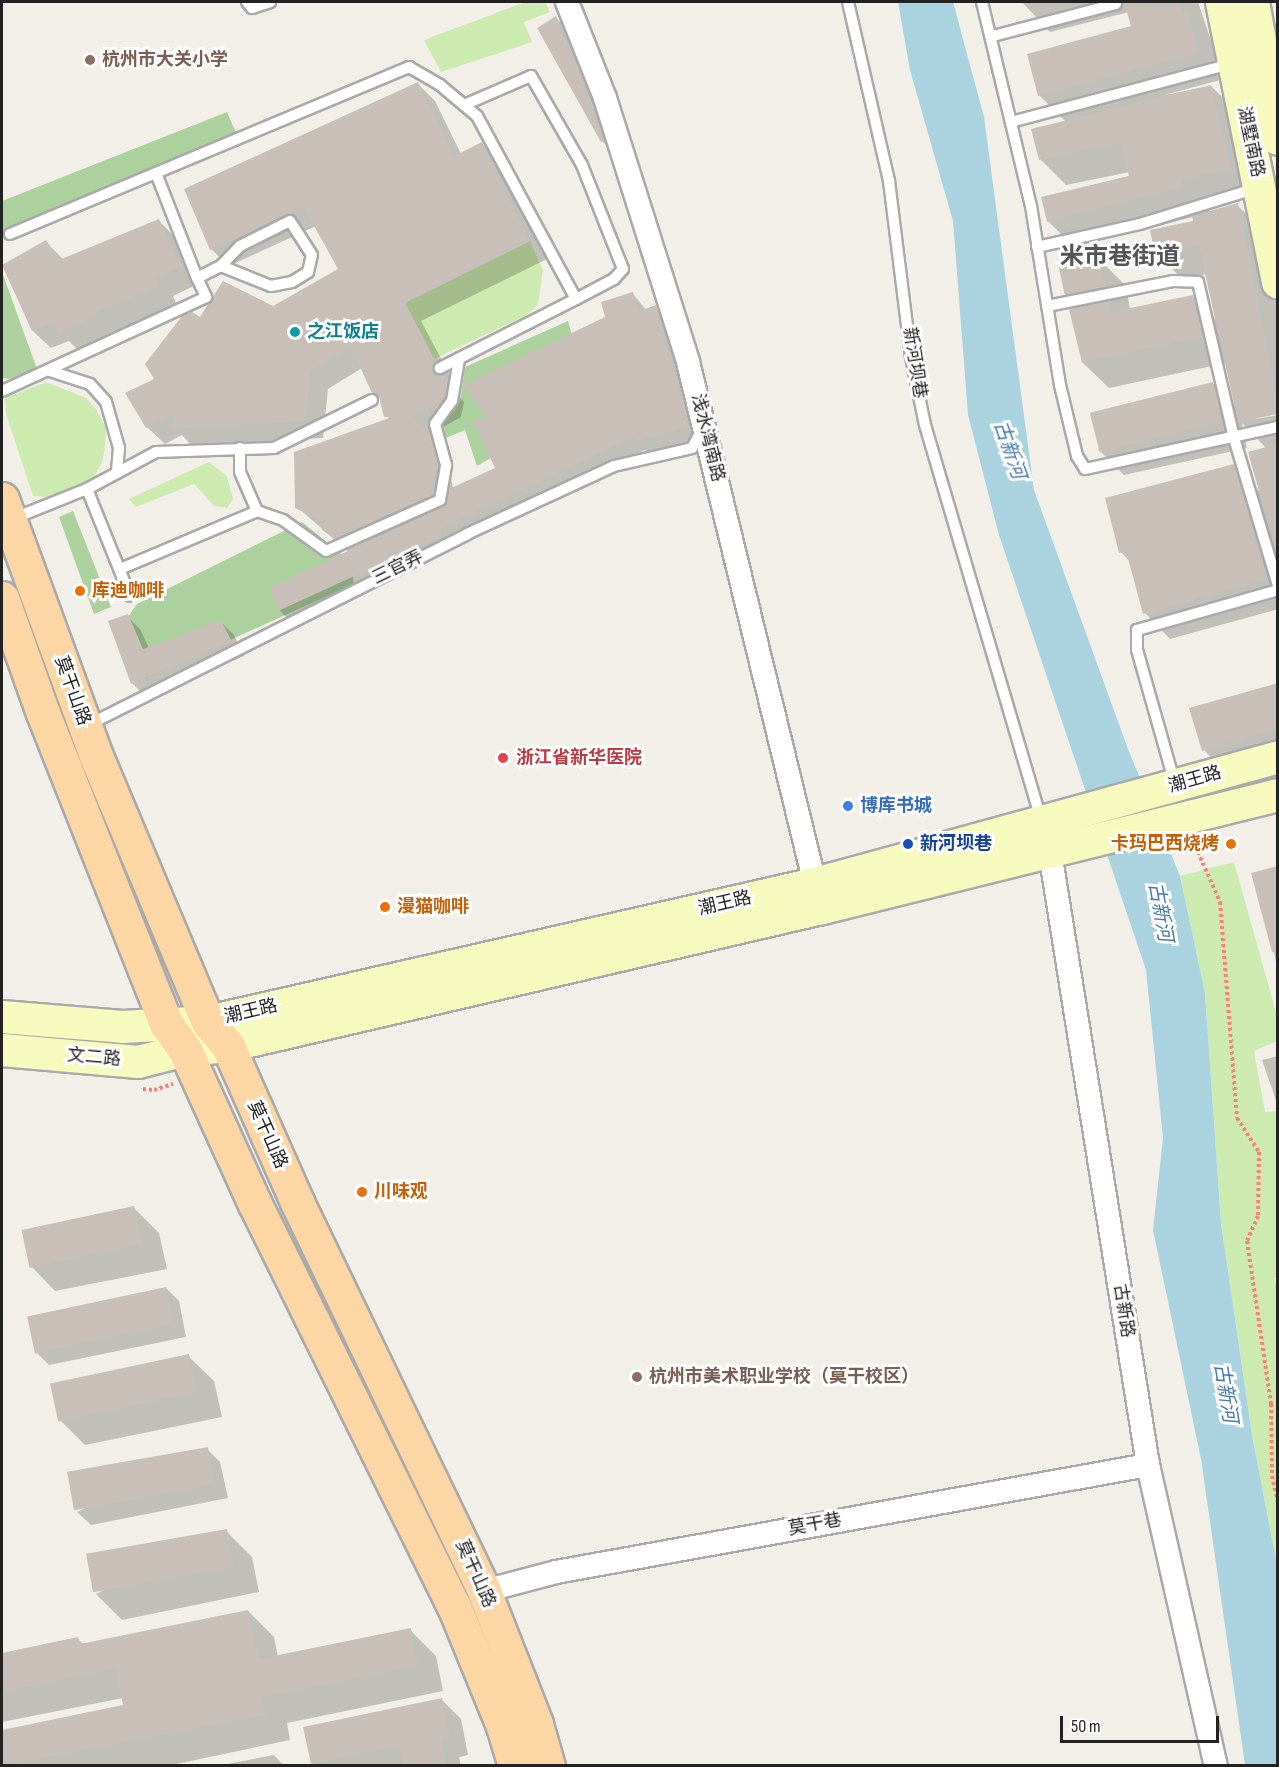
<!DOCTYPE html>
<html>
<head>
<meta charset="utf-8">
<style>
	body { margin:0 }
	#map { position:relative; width:1279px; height:1767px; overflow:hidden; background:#f2efe9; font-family:"Sofia Sans Condensed","Noto Sans SC",sans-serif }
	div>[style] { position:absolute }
	.grass>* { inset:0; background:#cdebb0 }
	.forest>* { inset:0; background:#add19e }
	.water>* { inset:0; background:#aad3df }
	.shadow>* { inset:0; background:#0003 }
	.building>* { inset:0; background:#c7bfb8; transform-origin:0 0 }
	.path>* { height:4px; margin-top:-2px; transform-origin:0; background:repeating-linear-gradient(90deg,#fa8072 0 3px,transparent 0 6px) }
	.roads { filter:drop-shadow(2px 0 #a9a9a9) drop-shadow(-2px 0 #a9a9a9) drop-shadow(0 2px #a9a9a9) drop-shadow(0 -2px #a9a9a9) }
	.service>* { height:10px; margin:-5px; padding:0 5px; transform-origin:5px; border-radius:5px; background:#fff }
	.minor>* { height:22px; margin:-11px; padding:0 11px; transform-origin:11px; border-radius:11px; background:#fff }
	.secondary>* { height:32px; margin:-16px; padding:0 16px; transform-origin:16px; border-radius:16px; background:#f7fabf }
	.primary>* { height:33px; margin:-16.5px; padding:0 16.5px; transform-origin:16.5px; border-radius:16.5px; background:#fcd6a4 }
	.dots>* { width:16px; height:16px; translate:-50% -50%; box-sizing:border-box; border:3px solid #fff; border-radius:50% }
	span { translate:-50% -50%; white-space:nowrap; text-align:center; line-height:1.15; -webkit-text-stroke:6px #fff; paint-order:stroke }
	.education-label { font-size:18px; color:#785e54; font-weight:700 }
	.left { translate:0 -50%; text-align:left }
	.street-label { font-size:18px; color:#222 }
	.culture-label { font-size:18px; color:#0d838f; font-weight:700 }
	.food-label { font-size:18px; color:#c56008; font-weight:700 }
	.right { translate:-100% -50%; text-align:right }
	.health-label { font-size:18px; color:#be3a42; font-weight:700 }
	.shop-label { font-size:18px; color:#366cbe; font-weight:700 }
	.transit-label { font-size:18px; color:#164399; font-weight:700 }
	.water-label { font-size:20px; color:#4a7aab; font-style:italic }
	.district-label { font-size:24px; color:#555; font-weight:700 }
	.frame { position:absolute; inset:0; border:3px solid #222; pointer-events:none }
	.scale { position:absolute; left:1060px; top:1716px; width:159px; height:27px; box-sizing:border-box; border:3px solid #222; border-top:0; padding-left:8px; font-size:18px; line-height:21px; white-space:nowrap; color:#222; -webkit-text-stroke:4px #fff; paint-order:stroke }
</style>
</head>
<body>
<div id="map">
	<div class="grass">
		<div style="clip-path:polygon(525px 2px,545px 2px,550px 12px,524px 22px,532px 42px,441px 72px,424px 40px)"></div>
		<div style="clip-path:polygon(530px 241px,543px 270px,538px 305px,525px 316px,434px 359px,405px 303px)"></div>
		<div style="clip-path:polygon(46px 382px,86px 398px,96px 409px,106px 428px,105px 448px,102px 463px,93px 479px,47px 497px,33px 496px,6px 414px,5px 398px)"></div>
		<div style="clip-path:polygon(209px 462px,227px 476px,233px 499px,227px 508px,214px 506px,194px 484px,136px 507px,129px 499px)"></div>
		<div style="clip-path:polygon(1234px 862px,1277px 1016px,1277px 1041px,1254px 1051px,1265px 1112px,1278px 1111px,1278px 1277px,1274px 1278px,1278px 1293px,1277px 1565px,1252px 1435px,1221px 1223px,1205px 993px,1180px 876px)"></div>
	</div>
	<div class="forest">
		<div style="clip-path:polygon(227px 112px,237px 135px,2px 232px,2px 201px)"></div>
		<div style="clip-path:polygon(2px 272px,37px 369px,9px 379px,2px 378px)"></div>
		<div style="clip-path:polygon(568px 321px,585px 381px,498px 454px,477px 466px,465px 430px,446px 438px,442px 415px,460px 402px,465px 367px)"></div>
		<div style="clip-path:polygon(73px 511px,111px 607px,94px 614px,59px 517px)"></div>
		<div style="clip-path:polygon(302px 522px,350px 561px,354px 584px,146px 678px,124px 623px,137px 604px)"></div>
	</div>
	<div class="water">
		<div style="clip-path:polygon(898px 2px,953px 2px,984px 117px,1034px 490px,1128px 749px,1180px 876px,1205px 993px,1221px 1223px,1252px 1435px,1277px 1565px,1277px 1765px,1245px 1765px,1201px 1459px,1153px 1230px,1163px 1138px,1146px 970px,999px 535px,968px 415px,953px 221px,910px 70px)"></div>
	</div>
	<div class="shadow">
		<div style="clip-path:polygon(1022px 2px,1198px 2px,1224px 79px,1164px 95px,1211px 86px,1237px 112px,1256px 195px,1207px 205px,1209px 213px,1237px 205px,1263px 230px,1278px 303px,1278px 412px,1256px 416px,1256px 419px,1278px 415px,1278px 609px,1170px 639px,1145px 613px,1130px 562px,1121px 552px,1233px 466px,1261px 493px,1267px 449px,1242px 423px,1247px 448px,1124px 475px,1098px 449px,1213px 384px,1236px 407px,1226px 363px,1109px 388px,1083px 363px,1081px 308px,1067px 294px,1100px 260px,1126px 286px,1130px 309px,1193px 297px,1217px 321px,1207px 274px,1182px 279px,1157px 253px,1195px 222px,1193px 217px,1074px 247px,1048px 221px,1131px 177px,1130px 172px,1066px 185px,1041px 160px,1066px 122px,1040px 96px,1029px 55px,1133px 27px,1129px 12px,1050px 32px)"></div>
		<div style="clip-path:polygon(556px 18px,569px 31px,616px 154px,602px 141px)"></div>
		<div style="clip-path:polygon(418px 84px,435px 101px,461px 154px,482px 144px,500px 161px,547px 259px,421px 321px,453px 381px,451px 386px,464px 402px,461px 417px,429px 435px,447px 453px,453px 489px,497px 469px,488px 417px,633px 294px,646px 310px,655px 307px,668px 320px,701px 439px,648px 453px,645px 450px,451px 543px,453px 549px,292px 623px,280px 611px,272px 588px,351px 554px,297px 507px,389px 419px,381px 399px,362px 368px,328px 389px,323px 438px,192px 446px,182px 435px,165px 444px,147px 427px,156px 380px,200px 319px,273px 308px,340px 269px,316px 226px,229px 266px,211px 249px)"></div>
		<div style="clip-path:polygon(159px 221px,176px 238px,200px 283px,173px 296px,176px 303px,77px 349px,69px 341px,51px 348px,33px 331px,46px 242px,64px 260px)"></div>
		<div style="clip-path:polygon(127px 616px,140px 629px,149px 648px,221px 622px,234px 635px,244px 656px,145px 696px,132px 683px)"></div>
		<div style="clip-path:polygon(1278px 684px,1278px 762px,1229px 776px,1204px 750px)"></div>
		<div style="clip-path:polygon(1278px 868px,1278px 969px,1253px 874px)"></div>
		<div style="clip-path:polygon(1278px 1056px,1278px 1106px,1262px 1060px)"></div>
		<div style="clip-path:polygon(133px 1207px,159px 1233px,167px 1269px,55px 1291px,30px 1265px)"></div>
		<div style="clip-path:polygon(166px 1288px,179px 1301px,186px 1337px,49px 1365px,36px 1352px)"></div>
		<div style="clip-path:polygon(188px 1356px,214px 1381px,222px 1417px,85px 1445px,59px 1419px)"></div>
		<div style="clip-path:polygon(207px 1449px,220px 1462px,228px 1498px,91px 1525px,77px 1512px)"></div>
		<div style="clip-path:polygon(226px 1531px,252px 1557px,259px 1592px,122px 1620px,96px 1594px)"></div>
		<div style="clip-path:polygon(248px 1611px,274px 1637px,278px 1657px,410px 1630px,436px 1656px,443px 1691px,287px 1723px,290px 1740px,167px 1766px,2px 1766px,2px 1731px,125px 1706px,123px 1698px,2px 1722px,2px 1654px,78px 1639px,84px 1645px)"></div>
		<div style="clip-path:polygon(442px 1700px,461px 1719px,468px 1755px,459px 1757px,461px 1766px,313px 1766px,305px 1728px)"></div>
		<div style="clip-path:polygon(274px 1755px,284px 1766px,217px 1766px)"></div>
	</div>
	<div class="building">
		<div style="clip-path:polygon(1124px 2px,1179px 2px,1182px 13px,1187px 12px,1199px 53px,1038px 96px,1027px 54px,1131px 26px)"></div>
		<div style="clip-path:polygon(556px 16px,592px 103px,604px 141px,601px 142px,537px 28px)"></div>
		<div style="clip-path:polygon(418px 82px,454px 156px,482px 142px,530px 241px,405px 303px,436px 362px,434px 372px,443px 375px,447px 384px,444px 400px,413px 417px,430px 433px,437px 462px,433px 495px,335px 539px,322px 530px,323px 522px,295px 508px,294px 452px,392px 417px,384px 417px,379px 397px,372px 393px,351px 347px,311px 371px,306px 421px,173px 429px,173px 414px,146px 428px,125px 393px,154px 379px,145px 364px,182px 316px,192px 312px,200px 317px,223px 281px,273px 306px,338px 269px,303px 206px,210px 250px,184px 189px)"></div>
		<div style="clip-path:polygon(1211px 85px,1231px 169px,1182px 180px,1184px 187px,1047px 222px,1041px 197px,1129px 176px,1121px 143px,1039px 160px,1031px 129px)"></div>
		<div style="clip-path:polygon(1238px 203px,1278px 401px,1278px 414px,1238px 422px,1199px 246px,1155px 254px,1150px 230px,1193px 221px,1192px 216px)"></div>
		<div style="clip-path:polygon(159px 219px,177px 259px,184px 265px,157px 278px,160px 286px,92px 314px,94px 318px,58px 332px,54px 323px,32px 331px,2px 265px,46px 240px,59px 260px)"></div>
		<div style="left:1100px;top:259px;width:29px;height:42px;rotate:78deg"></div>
		<div style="clip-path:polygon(633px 292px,639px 311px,656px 305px,690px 427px,634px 442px,633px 437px,439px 530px,442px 536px,278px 611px,270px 587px,443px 507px,449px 489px,495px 468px,473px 422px,486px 416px,463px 385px,605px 317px,601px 302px)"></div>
		<div style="clip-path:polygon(1193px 295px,1203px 337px,1082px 363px,1069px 309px,1109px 301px,1111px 312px)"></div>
		<div style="left:1213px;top:382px;width:41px;height:127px;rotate:76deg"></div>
		<div style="clip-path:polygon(1278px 444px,1278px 558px,1248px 452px)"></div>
		<div style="clip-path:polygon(1234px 464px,1268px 579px,1143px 614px,1126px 551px,1119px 553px,1105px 498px)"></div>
		<div style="clip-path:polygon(128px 614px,143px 649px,221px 620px,232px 642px,131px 684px,108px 621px)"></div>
		<div style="clip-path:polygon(1278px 683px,1278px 729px,1202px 751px,1189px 708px)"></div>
		<div style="clip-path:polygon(1278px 866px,1278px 951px,1272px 952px,1251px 873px)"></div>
		<div style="left:134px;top:1206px;width:39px;height:115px;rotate:78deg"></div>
		<div style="left:166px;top:1287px;width:38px;height:142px;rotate:78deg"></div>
		<div style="left:189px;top:1354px;width:39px;height:142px;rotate:78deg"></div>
		<div style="left:208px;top:1447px;width:39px;height:143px;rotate:80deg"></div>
		<div style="left:227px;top:1529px;width:39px;height:143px;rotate:80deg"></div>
		<div style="clip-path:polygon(248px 1610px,259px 1659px,411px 1628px,418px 1666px,262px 1698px,266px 1715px,2px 1766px,2px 1730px,123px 1705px,115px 1669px,2px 1692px,2px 1653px,78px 1637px,80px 1644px)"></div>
		<div style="clip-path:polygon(442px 1698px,450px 1736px,441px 1738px,447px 1766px,403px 1766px,399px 1746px,311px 1764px,303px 1727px)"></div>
	</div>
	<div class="path">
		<div style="left:1193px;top:841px;width:67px;rotate:66.1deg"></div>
		<div style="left:1220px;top:902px;width:217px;rotate:85.5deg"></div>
		<div style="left:1237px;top:1118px;width:40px;rotate:57.1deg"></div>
		<div style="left:1259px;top:1152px;width:64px;rotate:90.9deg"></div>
		<div style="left:1258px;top:1216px;width:27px;rotate:114deg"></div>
		<div style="left:1247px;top:1241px;width:165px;rotate:81.6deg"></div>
		<div style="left:1271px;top:1404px;width:72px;rotate:89.2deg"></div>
		<div style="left:1272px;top:1476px;width:26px;rotate:77deg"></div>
		<div style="left:143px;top:1089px;width:11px;rotate:5deg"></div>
		<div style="left:154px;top:1090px;width:20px;rotate:-18deg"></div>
	</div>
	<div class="roads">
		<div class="service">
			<div style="left:247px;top:2px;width:8px;rotate:50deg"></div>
			<div style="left:252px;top:8px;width:19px;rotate:-18deg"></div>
			<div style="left:848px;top:2px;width:184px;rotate:77.1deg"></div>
			<div style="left:889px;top:181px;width:177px;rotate:82.9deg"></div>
			<div style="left:911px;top:357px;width:69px;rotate:78.4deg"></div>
			<div style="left:925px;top:425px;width:412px;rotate:73.6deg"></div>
			<div style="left:982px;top:2px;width:210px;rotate:76.5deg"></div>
			<div style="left:1031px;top:206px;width:181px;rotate:80.8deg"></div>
			<div style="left:1060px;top:385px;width:73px;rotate:76.5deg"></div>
			<div style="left:1077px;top:456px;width:15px;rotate:58deg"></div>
			<div style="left:1085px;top:469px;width:198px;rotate:-12.3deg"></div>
			<div style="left:993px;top:36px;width:127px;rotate:-14.6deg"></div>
			<div style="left:464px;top:105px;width:73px;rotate:-23.4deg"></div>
			<div style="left:531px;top:76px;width:103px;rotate:60.2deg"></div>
			<div style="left:582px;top:165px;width:112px;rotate:68.5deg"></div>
			<div style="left:623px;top:269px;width:13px;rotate:132deg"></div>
			<div style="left:614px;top:279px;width:43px;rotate:152.2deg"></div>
			<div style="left:1011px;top:122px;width:228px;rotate:-14.8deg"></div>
			<div style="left:156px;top:173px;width:113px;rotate:68.7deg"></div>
			<div style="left:10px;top:234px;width:433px;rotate:-22.7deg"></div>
			<div style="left:409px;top:67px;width:36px;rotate:30deg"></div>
			<div style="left:440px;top:85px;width:48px;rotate:40deg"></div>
			<div style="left:477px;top:116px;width:208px;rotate:61.6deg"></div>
			<div style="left:576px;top:299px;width:153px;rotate:153.1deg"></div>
			<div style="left:1037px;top:247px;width:106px;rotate:-12.6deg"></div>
			<div style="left:1140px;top:224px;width:122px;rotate:-17.1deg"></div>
			<div style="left:1047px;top:306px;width:128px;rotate:-11.2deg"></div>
			<div style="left:1173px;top:281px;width:25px;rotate:2deg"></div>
			<div style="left:1198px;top:282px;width:160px;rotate:77deg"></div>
			<div style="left:1234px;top:438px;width:154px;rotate:73.4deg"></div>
			<div style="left:50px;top:371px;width:42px;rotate:18deg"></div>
			<div style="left:90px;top:384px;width:24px;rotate:48deg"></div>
			<div style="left:106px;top:402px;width:48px;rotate:74.2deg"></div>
			<div style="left:119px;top:448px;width:25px;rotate:95deg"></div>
			<div style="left:2px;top:391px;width:225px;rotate:-24.7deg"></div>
			<div style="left:206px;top:297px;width:21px;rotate:-115deg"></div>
			<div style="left:197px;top:278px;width:27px;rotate:-27deg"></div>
			<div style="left:221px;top:266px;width:54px;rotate:21.8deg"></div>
			<div style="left:271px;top:286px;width:21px;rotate:-11deg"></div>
			<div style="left:292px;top:282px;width:19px;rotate:-32deg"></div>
			<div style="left:308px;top:272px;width:17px;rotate:-77deg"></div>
			<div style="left:312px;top:255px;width:40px;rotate:-122.9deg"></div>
			<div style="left:290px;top:221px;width:56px;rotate:153.4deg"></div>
			<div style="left:240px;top:246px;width:28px;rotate:134deg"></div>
			<div style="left:240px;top:448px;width:24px;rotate:90deg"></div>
			<div style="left:240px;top:472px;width:43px;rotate:66.4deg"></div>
			<div style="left:257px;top:511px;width:28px;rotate:19deg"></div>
			<div style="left:283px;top:520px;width:53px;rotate:35.8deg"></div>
			<div style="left:326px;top:551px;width:125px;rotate:-24.1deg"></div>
			<div style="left:440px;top:500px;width:36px;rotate:-80deg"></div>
			<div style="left:446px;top:465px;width:42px;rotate:-105deg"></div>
			<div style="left:435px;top:424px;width:29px;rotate:-54deg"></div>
			<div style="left:452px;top:401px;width:43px;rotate:-80.5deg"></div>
			<div style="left:87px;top:489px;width:115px;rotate:68.1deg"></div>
			<div style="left:12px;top:519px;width:81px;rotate:-21.8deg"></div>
			<div style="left:87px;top:489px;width:78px;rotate:-28.2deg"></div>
			<div style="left:156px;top:452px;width:118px;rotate:-1.9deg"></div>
			<div style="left:274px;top:448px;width:109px;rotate:-26.1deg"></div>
			<div style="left:120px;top:569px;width:149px;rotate:-22.9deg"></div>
			<div style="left:88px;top:725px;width:424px;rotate:-26.7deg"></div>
			<div style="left:467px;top:534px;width:162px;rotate:-24.8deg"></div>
			<div style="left:614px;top:466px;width:80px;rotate:-13deg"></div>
			<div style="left:692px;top:448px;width:19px;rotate:-62deg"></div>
			<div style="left:1175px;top:784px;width:139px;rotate:-105.8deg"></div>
			<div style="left:1137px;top:650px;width:20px;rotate:-90deg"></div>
			<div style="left:1137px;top:630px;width:147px;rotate:-15.8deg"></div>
		</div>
		<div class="minor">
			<div style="left:567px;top:2px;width:103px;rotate:68.4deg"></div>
			<div style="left:605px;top:98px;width:277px;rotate:72.5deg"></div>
			<div style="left:688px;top:362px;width:537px;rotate:76.33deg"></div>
			<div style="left:1050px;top:852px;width:621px;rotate:80.92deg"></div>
			<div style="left:1148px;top:1465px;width:309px;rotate:77.3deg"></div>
			<div style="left:484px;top:1591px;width:74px;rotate:-14.8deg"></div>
			<div style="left:556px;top:1572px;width:602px;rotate:-10.25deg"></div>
		</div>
		<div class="secondary">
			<div style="left:1222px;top:2px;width:286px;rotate:78.7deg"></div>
			<div style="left:1253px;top:2px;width:139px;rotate:79.7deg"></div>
			<div style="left:2px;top:1017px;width:121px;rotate:4.7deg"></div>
			<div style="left:123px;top:1027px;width:85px;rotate:-3.4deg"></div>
			<div style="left:208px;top:1022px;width:622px;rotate:-12.81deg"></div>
			<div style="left:815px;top:884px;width:480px;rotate:-15.3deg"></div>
			<div style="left:2px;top:1050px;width:137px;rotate:5deg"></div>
			<div style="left:138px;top:1062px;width:49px;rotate:-14.3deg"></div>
			<div style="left:185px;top:1050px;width:43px;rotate:-5.3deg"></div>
			<div style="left:228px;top:1046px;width:610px;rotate:-13.08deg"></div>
			<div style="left:822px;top:908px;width:470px;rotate:-13.9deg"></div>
		</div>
		<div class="primary">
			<div style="left:2px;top:499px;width:274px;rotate:69.9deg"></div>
			<div style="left:96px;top:756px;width:289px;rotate:67.2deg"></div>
			<div style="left:208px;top:1022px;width:31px;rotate:50deg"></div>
			<div style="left:228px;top:1046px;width:171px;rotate:66.1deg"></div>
			<div style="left:297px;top:1202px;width:432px;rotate:64.3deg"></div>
			<div style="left:484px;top:1591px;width:143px;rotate:68.6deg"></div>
			<div style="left:536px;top:1724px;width:44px;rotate:74.1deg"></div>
			<div style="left:2px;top:598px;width:122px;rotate:70.4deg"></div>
			<div style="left:43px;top:713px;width:334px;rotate:68.4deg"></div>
			<div style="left:166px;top:1023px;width:33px;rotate:55deg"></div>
			<div style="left:185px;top:1050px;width:169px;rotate:65.6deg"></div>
			<div style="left:255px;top:1204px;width:449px;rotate:63.7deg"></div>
			<div style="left:454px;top:1606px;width:130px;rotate:67.8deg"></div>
			<div style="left:503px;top:1726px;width:42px;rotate:73.3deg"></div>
		</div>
	</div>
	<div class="dots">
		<div style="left:90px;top:60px;background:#8d6e63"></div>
		<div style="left:295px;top:332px;background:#0f9aa8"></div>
		<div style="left:80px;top:591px;background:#e8710a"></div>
		<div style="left:503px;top:758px;background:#e0444e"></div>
		<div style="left:848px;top:806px;background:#3f7fe0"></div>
		<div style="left:908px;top:844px;background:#1a4fb4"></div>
		<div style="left:1231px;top:844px;background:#e8710a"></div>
		<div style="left:385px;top:907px;background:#e8710a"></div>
		<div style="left:362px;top:1192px;background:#e8710a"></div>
		<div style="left:637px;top:1377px;background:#8d6e63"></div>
	</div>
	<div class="education-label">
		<span class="left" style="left:102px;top:60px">杭州市大关小学</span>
		<span class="left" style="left:649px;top:1377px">杭州市美术职业学校（莫干校区）</span>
	</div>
	<div class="street-label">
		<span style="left:1250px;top:142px;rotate:78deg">湖墅南路</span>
		<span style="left:914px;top:363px;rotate:81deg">新河坝巷</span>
		<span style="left:707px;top:438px;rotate:76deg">浅水湾南路</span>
		<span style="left:398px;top:568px;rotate:-26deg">三官弄</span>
		<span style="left:72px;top:691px;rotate:70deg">莫干山路</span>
		<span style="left:1195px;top:780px;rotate:-16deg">潮王路</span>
		<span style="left:725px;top:904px;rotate:-13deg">潮王路</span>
		<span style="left:251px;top:1012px;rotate:-13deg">潮王路</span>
		<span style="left:94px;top:1058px;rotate:5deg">文二路</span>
		<span style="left:267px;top:1135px;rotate:66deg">莫干山路</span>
		<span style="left:1123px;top:1311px;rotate:81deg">古新路</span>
		<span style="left:815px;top:1525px;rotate:-10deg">莫干巷</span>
		<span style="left:475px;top:1574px;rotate:66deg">莫干山路</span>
	</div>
	<div class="culture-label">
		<span class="left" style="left:307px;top:332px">之江饭店</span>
	</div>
	<div class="food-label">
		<span class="left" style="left:92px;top:591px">库迪咖啡</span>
		<span class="right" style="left:1219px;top:844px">卡玛巴西烧烤</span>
		<span class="left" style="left:397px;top:907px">漫猫咖啡</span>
		<span class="left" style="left:374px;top:1192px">川味观</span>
	</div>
	<div class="health-label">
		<span class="left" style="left:516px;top:758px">浙江省新华医院</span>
	</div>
	<div class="shop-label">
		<span class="left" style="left:860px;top:806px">博库书城</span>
	</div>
	<div class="transit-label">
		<span class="left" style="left:920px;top:844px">新河坝巷</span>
	</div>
	<div class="water-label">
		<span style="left:1009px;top:450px;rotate:71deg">古新河</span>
		<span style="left:1160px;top:912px;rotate:80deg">古新河</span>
		<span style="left:1225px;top:1393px;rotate:81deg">古新河</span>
	</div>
	<div class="district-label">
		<span style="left:1120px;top:257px">米市巷街道</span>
	</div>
	<div class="frame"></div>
	<div class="scale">50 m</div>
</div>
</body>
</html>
